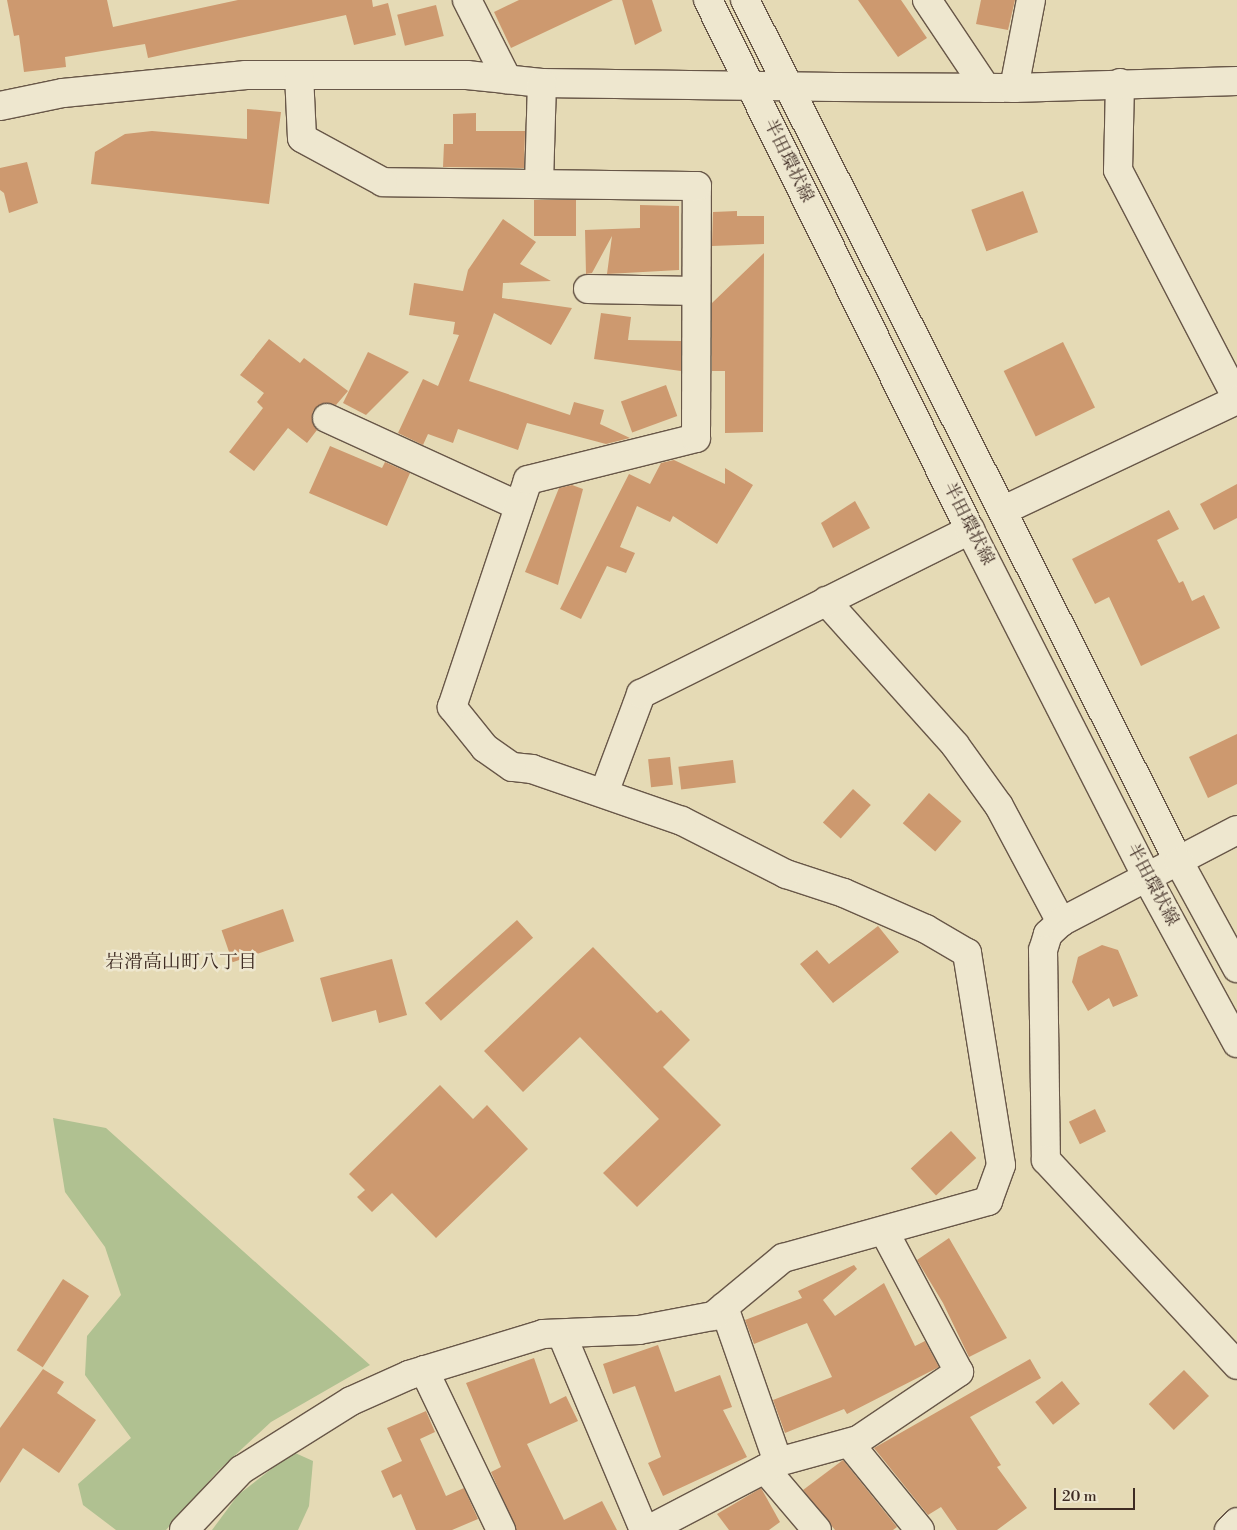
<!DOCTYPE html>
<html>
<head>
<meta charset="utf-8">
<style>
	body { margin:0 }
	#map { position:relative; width:1237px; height:1530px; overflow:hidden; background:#e5dab5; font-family:"Libre Bodoni","Noto Serif JP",serif }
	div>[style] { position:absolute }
	.green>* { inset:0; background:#b0c191 }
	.building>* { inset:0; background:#cd996f; transform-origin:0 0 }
	.roads { filter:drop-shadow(1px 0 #685748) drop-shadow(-1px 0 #685748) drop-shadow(0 1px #685748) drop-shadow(0 -1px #685748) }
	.street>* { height:28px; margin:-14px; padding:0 14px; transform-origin:14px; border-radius:14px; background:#eee7cf }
	.secondary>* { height:28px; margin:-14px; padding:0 14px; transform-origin:14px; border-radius:14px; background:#eee7cf }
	span { translate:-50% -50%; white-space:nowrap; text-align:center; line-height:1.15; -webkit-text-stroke:5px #eee7cf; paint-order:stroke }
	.street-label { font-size:18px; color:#3e2b23 }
	.neighbourhood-label { font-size:19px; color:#3e2b23 }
	.scale { position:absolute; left:1054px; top:1488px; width:81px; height:22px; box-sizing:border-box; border:2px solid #3e2b23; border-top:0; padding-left:6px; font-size:15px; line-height:18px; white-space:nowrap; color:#3e2b23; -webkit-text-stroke:4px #eee7cf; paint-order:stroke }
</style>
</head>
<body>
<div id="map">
	<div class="green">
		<div style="clip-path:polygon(53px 1118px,106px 1128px,370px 1365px,271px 1422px,218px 1471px,166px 1530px,116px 1530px,83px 1505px,78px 1484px,131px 1438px,85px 1375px,87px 1336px,121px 1295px,105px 1247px,65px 1192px)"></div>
		<div style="clip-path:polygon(293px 1452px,313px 1461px,309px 1506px,298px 1530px,212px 1530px,238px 1495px)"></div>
	</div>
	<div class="building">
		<div style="clip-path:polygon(7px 0,107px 0,113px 27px,238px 0,372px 0,373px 7px,388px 3px,396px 35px,354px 45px,346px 15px,148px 58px,145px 44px,65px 57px,66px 67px,24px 72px,19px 35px,14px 36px)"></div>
		<div style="clip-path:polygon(519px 0,613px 0,511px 48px,494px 12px)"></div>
		<div style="clip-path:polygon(622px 0,652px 0,662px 31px,635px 45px)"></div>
		<div style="clip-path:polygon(858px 0,901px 0,927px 38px,898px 57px)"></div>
		<div style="clip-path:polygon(981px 0,1015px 0,1008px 30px,976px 24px)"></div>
		<div style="left:436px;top:5px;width:32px;height:40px;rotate:76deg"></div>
		<div style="clip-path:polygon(247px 109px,281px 112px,269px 204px,91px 184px,95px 152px,125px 134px,152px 131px,247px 139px)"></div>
		<div style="clip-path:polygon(476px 113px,476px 131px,525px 131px,524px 168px,443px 167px,444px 144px,453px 144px,453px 114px)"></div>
		<div style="clip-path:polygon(27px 162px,38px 203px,9px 213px,4px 193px,0 190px,0 168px)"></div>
		<div style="left:1023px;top:191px;width:44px;height:55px;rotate:70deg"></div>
		<div style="left:534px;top:200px;width:42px;height:36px"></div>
		<div style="clip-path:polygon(640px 205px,679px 206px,679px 270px,607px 274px,612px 236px,592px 273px,586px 274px,585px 230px,640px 228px)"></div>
		<div style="clip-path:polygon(737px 211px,737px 216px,764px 216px,764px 244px,712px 246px,713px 212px)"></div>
		<div style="clip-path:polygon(503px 219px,536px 242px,520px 264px,551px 281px,503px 283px,502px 298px,572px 308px,551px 345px,494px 313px,469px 381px,570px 415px,574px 402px,604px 410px,600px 424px,630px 438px,606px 444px,527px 423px,518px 450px,458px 429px,453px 443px,428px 434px,423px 445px,398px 433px,423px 379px,438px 386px,459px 335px,453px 334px,455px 322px,409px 315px,414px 283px,463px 291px,468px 270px)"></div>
		<div style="clip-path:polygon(764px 253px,763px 432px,725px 433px,725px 371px,712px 371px,712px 303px)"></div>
		<div style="clip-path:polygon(601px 313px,631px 317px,628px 340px,681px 341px,681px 371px,594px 359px)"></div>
		<div style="clip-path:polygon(269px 339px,300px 363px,304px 358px,348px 391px,336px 405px,325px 403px,313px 411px,312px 420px,317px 430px,307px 443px,288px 428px,254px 471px,229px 452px,263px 408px,257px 402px,264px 393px,240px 375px)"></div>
		<div style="left:1063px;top:342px;width:73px;height:66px;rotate:64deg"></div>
		<div style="clip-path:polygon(368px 352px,409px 372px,366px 415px,343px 403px)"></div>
		<div style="left:666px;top:385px;width:33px;height:48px;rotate:70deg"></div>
		<div style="clip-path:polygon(330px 446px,382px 468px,385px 462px,410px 473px,387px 526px,309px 493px)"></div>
		<div style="clip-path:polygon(674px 460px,725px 484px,725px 468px,753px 485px,717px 544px,673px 516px,670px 522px,637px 506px,620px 547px,635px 553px,626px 573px,607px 566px,581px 619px,560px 609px,629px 474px,650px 484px,661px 463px)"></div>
		<div style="clip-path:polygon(1237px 484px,1237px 518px,1214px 530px,1200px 504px)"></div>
		<div style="clip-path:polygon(572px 485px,583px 489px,558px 585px,525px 572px,559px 488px)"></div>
		<div style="clip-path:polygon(855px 501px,870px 528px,833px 548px,821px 523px)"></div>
		<div style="clip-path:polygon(1169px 510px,1179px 529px,1157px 540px,1179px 583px,1183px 581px,1192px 601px,1204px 595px,1220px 628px,1141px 666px,1109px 597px,1095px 604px,1072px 559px)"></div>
		<div style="clip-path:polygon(1237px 734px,1237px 784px,1208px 798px,1189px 757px)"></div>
		<div style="left:670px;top:757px;width:28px;height:22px;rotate:84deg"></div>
		<div style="left:733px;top:760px;width:23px;height:55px;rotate:83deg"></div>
		<div style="left:853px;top:789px;width:24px;height:45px;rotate:42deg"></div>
		<div style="left:929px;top:793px;width:43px;height:40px;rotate:41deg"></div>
		<div style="left:283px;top:909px;width:34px;height:65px;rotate:71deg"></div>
		<div style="left:517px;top:920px;width:24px;height:124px;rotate:48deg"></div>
		<div style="clip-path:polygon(878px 926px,899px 952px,833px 1003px,800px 964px,817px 950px,829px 964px)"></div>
		<div style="clip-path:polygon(1102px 945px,1118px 950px,1138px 996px,1113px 1007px,1109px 998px,1088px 1011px,1072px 982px,1078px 957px)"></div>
		<div style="clip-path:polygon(593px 947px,657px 1013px,661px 1010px,690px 1040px,663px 1067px,721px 1125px,637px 1207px,603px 1173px,659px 1119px,580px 1037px,523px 1092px,484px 1051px)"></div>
		<div style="clip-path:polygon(392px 959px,407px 1015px,379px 1023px,376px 1010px,332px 1022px,320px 978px)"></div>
		<div style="clip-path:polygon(440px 1085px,473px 1119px,487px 1105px,528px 1149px,436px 1238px,392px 1193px,372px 1212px,357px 1197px,365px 1190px,349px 1174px)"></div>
		<div style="left:1095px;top:1109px;width:25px;height:29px;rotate:64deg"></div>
		<div style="left:951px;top:1131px;width:37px;height:55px;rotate:47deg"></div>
		<div style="clip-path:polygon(949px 1238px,1007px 1338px,969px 1357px,943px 1303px,917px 1260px)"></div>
		<div style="clip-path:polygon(854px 1265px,857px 1269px,823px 1300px,835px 1316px,884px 1283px,915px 1346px,925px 1341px,939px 1367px,847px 1414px,844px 1409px,785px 1433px,773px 1400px,832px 1377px,807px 1323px,754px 1344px,745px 1320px,802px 1298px,798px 1291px)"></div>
		<div style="left:63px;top:1279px;width:31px;height:85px;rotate:33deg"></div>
		<div style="clip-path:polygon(658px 1345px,675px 1392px,720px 1375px,732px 1407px,723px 1410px,747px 1457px,663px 1496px,648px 1463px,661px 1457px,635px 1386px,613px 1394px,603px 1364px)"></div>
		<div style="clip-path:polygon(534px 1358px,550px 1404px,566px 1396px,578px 1421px,527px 1444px,564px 1520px,602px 1501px,617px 1530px,516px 1530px,491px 1472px,501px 1467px,466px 1383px)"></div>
		<div style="clip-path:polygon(1030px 1359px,1041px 1378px,970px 1417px,1001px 1465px,997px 1467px,1027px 1508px,997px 1530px,957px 1530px,941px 1507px,928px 1515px,874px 1448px)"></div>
		<div style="clip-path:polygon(43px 1369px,64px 1382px,57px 1393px,96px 1420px,59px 1473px,23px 1448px,0 1483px,0 1428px)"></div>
		<div style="left:1184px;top:1370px;width:36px;height:49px;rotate:46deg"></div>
		<div style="left:1062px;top:1381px;width:29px;height:34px;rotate:52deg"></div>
		<div style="clip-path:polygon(426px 1411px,435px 1432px,420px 1439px,446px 1496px,464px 1488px,478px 1519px,452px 1530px,416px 1530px,401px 1494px,393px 1498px,381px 1471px,402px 1461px,387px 1428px)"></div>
		<div style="clip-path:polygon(843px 1460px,897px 1527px,893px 1530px,835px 1530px,803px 1490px)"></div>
		<div style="clip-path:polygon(761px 1488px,780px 1522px,769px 1530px,729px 1530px,717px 1514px)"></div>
	</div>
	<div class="roads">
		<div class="street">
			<div style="left:467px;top:0;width:89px;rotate:63.1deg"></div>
			<div style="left:927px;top:0;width:106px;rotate:56.2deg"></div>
			<div style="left:1120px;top:83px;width:87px;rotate:91.3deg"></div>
			<div style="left:1118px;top:170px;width:258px;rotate:62.5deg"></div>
			<div style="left:1014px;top:88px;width:90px;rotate:-79.1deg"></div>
			<div style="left:0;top:106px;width:64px;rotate:-11.7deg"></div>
			<div style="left:63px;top:93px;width:184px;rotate:-5.6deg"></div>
			<div style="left:246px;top:75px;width:221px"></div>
			<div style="left:467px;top:75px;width:75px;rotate:6.1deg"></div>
			<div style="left:542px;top:83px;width:294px;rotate:0.8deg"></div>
			<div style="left:836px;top:87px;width:178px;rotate:0.3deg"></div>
			<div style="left:1014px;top:88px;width:223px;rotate:-1.8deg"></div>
			<div style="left:539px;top:183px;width:100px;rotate:-88.3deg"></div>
			<div style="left:588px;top:289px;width:108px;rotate:1.1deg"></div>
			<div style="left:327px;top:418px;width:211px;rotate:24.6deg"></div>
			<div style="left:1004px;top:510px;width:258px;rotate:-25.3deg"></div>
			<div style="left:826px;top:601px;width:193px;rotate:48.1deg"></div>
			<div style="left:955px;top:745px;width:75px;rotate:54.2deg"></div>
			<div style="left:999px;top:806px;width:132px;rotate:61.9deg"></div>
			<div style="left:604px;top:793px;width:106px;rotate:-69.5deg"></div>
			<div style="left:641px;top:694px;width:368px;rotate:-26.5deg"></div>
			<div style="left:1237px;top:830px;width:199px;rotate:152.4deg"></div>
			<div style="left:1061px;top:922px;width:18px;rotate:137deg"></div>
			<div style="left:1048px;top:934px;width:17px;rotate:107deg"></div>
			<div style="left:1043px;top:950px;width:210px;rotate:89.2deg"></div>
			<div style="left:1046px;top:1160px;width:280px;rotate:47deg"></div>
			<div style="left:724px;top:1307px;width:164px;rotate:70.8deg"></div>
			<div style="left:562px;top:1335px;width:212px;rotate:67.2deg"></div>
			<div style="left:424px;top:1370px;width:178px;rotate:64.3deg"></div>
			<div style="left:849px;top:1443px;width:112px;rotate:50.8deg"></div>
			<div style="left:765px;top:1469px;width:80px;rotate:49.6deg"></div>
			<div style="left:184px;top:1530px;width:83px;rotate:-46.5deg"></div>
			<div style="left:241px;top:1470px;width:130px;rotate:-32.1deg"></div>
			<div style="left:351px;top:1401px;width:64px;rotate:-24.1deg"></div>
			<div style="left:409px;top:1375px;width:140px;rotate:-17deg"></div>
			<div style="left:543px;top:1334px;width:96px;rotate:-2.4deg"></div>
			<div style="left:639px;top:1330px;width:75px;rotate:-10.7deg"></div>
			<div style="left:713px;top:1316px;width:91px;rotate:-39.6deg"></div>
			<div style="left:783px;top:1258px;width:213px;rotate:-15.5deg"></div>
			<div style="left:988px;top:1201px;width:38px;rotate:-70deg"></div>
			<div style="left:1001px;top:1165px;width:215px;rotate:-99.1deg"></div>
			<div style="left:967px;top:953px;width:48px;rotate:-149.7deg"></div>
			<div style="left:926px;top:929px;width:90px;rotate:-156.3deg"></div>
			<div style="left:844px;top:893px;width:61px;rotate:-161.9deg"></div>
			<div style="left:786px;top:874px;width:117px;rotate:-153deg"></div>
			<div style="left:682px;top:821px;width:159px;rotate:-160.9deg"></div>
			<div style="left:532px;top:769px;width:20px;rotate:-174deg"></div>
			<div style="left:512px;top:767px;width:33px;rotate:-145deg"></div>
			<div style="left:485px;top:748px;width:53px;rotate:-128.8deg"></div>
			<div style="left:452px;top:707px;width:239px;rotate:-71.5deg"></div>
			<div style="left:528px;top:480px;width:173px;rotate:-14deg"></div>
			<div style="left:696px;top:438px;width:252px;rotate:-89.8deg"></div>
			<div style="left:697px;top:186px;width:314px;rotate:-179.3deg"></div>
			<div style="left:383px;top:182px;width:92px;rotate:-151.5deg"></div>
			<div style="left:302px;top:138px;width:63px;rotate:-92.7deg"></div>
			<div style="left:648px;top:1530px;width:147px;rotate:-27.6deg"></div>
			<div style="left:778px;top:1462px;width:83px;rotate:-15.4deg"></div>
			<div style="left:858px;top:1440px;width:122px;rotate:-34deg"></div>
			<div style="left:959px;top:1372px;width:157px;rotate:-118deg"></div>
			<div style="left:1229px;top:1530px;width:11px;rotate:-45deg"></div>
		</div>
		<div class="secondary">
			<div style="left:708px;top:0;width:591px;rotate:63.69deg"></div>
			<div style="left:970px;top:530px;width:390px;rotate:63deg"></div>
			<div style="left:1147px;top:878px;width:188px;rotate:61.4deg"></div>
			<div style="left:745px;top:0;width:965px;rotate:63.28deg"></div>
			<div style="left:1179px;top:862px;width:121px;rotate:61.3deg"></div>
		</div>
	</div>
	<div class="street-label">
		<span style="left:788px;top:161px;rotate:64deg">半田環状線</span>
		<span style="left:968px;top:524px;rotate:63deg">半田環状線</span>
		<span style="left:1152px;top:885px;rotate:62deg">半田環状線</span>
	</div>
	<div class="neighbourhood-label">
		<span style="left:181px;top:963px">岩滑高山町八丁目</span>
	</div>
	<div class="scale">20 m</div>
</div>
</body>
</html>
